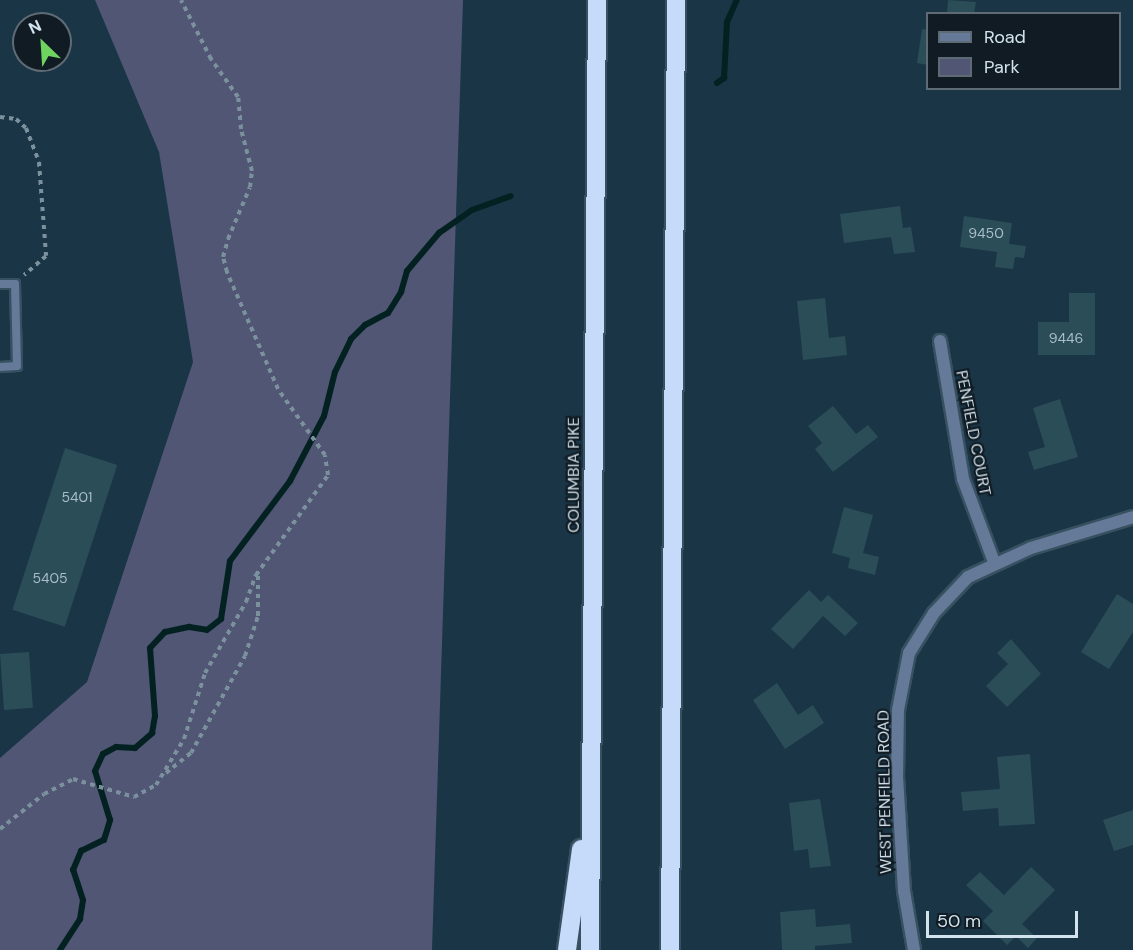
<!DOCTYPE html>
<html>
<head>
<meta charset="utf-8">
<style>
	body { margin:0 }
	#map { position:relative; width:1133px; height:950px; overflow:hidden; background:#1a3546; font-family:"DM Sans",sans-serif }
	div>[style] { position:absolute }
	.green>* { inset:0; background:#505674 }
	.stream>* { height:6px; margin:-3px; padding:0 3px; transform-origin:3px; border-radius:3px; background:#042122 }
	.building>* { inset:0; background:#2a4d58; transform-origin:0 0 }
	.path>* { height:4px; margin-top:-2px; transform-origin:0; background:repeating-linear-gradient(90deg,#7c919e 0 4.5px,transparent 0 9px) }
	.roads { filter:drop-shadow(2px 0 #385161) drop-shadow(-2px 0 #385161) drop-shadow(0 2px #385161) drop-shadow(0 -2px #385161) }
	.lane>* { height:8px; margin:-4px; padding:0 4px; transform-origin:4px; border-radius:4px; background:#647a98 }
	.street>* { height:12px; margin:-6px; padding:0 6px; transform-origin:6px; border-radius:6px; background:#647a98 }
	.highway>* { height:18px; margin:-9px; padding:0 9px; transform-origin:9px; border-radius:9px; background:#c6dbf9 }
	span { translate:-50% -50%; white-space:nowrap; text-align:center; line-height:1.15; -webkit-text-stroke:4.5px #101b23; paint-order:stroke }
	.number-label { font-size:14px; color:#a9bec8 }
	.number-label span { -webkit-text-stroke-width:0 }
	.street-label { font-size:16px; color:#d3e3ed }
	.legend { position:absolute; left:926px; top:12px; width:195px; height:78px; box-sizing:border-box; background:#101b23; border:2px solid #5e6b74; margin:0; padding:8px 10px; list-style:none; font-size:18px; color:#d3e3ed }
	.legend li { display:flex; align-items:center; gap:12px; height:30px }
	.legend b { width:30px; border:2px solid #5e6b74 }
	.north { position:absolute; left:12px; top:12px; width:60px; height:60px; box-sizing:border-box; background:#101b23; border:2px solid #5e6b74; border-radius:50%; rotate:335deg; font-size:16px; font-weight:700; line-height:24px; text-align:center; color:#d3e3ed }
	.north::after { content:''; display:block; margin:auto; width:21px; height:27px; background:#6fd360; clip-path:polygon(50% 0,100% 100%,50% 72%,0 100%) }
	.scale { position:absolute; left:926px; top:911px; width:152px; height:27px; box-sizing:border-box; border:3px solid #d3e3ed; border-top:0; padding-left:8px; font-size:18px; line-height:21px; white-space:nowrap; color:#d3e3ed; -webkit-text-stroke:4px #101b23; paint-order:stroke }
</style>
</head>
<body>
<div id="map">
	<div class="green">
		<div style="clip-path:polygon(95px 0,463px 0,432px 950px,0 950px,0 758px,87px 682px,193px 362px,159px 152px)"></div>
	</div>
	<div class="stream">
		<div style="left:717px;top:83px;width:9px;rotate:-36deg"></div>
		<div style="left:724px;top:78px;width:56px;rotate:-86.9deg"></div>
		<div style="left:727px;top:22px;width:24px;rotate:-66deg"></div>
		<div style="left:60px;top:950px;width:37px;rotate:-57deg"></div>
		<div style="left:80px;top:919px;width:19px;rotate:-81deg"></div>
		<div style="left:83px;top:900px;width:32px;rotate:-108deg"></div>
		<div style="left:73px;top:870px;width:21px;rotate:-67deg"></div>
		<div style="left:81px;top:851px;width:25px;rotate:-26deg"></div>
		<div style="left:104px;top:840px;width:21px;rotate:-73deg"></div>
		<div style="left:110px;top:820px;width:51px;rotate:-107deg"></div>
		<div style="left:95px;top:771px;width:19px;rotate:-65deg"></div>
		<div style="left:103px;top:754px;width:15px;rotate:-28deg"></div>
		<div style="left:116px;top:747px;width:19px;rotate:3deg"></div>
		<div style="left:135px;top:748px;width:23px;rotate:-41deg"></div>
		<div style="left:152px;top:733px;width:17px;rotate:-80deg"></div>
		<div style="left:155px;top:716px;width:68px;rotate:-94.2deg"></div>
		<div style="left:150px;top:648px;width:22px;rotate:-47deg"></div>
		<div style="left:165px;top:632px;width:25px;rotate:-12deg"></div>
		<div style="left:189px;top:627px;width:18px;rotate:9deg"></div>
		<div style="left:207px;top:630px;width:18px;rotate:-38deg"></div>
		<div style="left:221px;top:619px;width:59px;rotate:-81.2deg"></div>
		<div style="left:230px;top:561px;width:100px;rotate:-53.1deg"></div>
		<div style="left:290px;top:481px;width:73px;rotate:-62.4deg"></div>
		<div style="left:324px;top:416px;width:45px;rotate:-76deg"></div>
		<div style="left:335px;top:372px;width:37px;rotate:-64deg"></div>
		<div style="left:351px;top:339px;width:20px;rotate:-45deg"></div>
		<div style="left:365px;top:325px;width:26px;rotate:-28deg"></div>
		<div style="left:388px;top:313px;width:25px;rotate:-58deg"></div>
		<div style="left:401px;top:292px;width:22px;rotate:-74deg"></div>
		<div style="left:407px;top:271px;width:50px;rotate:-49.9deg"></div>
		<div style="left:439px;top:233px;width:40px;rotate:-34.9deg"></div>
		<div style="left:472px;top:210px;width:41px;rotate:-19.7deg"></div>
	</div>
	<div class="building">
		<div style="clip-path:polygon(948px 0,976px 2px,974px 14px,947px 14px)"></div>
		<div style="clip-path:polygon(922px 29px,928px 30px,928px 65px,917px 63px)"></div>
		<div style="clip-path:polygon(900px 206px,903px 228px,911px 227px,915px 252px,894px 254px,891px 237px,844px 243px,840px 214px)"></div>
		<div style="clip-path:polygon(964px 216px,1012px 223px,1009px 244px,1026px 246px,1024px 258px,1015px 257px,1013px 269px,995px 267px,997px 252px,960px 247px)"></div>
		<div style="clip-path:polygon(1069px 293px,1095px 293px,1095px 355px,1038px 355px,1038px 322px,1069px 322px)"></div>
		<div style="clip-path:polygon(825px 298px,829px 338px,845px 336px,847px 355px,803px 360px,797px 301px)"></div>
		<div style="clip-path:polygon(1060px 399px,1078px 457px,1034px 470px,1028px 452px,1045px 447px,1033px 408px)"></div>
		<div style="clip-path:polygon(833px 406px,856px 434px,868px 425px,878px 437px,833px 472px,815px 449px,822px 443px,808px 426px)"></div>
		<div style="left:65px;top:448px;width:55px;height:170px;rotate:18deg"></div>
		<div style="clip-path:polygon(844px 507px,873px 515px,863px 553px,879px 557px,875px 575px,848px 568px,850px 558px,832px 553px)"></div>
		<div style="clip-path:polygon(809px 590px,821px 602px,828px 595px,858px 623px,845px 636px,823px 616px,793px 649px,771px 629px)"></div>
		<div style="clip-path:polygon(1117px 594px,1133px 604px,1133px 632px,1109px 669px,1081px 652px)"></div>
		<div style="clip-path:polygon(1011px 639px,1041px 674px,1007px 707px,986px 686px,1008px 664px,997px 653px)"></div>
		<div style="left:29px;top:652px;width:56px;height:29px;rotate:86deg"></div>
		<div style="clip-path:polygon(777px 683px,798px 715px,813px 705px,824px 723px,785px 749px,753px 700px)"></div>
		<div style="clip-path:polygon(1030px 754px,1035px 824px,999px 826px,998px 808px,963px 811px,961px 792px,1000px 789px,997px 757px)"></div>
		<div style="clip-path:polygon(820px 799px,831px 866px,810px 868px,808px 849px,794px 851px,789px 803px)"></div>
		<div style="clip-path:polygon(1133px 810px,1133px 845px,1114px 851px,1103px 820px)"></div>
		<div style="clip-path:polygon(1031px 867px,1055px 890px,1022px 924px,1037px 938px,1028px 948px,1016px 936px,1007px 945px,983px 921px,993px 911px,966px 885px,980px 872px,1004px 895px)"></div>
		<div style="clip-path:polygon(815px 909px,816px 927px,850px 924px,852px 943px,815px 946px,815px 950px,782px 950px,780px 912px)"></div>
	</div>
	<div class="path">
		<div style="left:0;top:117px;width:16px;rotate:7deg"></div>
		<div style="left:16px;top:119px;width:13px;rotate:42deg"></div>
		<div style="left:26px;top:128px;width:36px;rotate:69deg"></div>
		<div style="left:39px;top:162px;width:94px;rotate:85.7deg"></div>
		<div style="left:46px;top:256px;width:29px;rotate:139deg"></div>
		<div style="left:166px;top:773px;width:32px;rotate:-39deg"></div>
		<div style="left:191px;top:753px;width:111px;rotate:-60.9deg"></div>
		<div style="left:245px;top:656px;width:42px;rotate:-72deg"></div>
		<div style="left:258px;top:616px;width:44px;rotate:-90deg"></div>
		<div style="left:0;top:829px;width:56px;rotate:-38.5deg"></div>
		<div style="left:44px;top:794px;width:33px;rotate:-27deg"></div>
		<div style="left:73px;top:779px;width:64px;rotate:16.4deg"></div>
		<div style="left:134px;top:797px;width:25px;rotate:-29deg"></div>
		<div style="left:156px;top:785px;width:54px;rotate:-58.7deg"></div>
		<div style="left:184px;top:739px;width:69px;rotate:-72.3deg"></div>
		<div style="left:205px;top:673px;width:82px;rotate:-60deg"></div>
		<div style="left:246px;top:602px;width:29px;rotate:-70deg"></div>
		<div style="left:256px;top:575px;width:123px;rotate:-54.2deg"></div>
		<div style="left:328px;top:475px;width:20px;rotate:-99deg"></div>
		<div style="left:325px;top:455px;width:81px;rotate:-125.5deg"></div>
		<div style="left:278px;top:389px;width:128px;rotate:-113.6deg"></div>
		<div style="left:227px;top:272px;width:16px;rotate:-105deg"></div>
		<div style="left:223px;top:257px;width:19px;rotate:-74deg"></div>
		<div style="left:228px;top:239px;width:56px;rotate:-67.1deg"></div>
		<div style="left:250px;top:187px;width:16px;rotate:-83deg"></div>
		<div style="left:252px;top:171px;width:43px;rotate:-104.7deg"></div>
		<div style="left:241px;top:129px;width:32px;rotate:-95deg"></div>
		<div style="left:238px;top:97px;width:47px;rotate:-125.4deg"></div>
		<div style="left:211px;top:59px;width:66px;rotate:-117deg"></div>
	</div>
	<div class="roads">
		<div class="lane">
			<div style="left:0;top:284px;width:15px"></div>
			<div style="left:15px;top:284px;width:82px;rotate:88.6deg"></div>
			<div style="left:17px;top:366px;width:17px;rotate:177deg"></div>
		</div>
		<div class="street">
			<div style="left:940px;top:341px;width:140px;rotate:80.5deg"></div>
			<div style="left:963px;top:479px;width:89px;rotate:69.5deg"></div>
			<div style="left:914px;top:950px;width:60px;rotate:-99.6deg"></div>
			<div style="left:904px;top:891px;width:113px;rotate:-93.5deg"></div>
			<div style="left:897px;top:778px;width:68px;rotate:-89.2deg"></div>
			<div style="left:898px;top:710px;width:58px;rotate:-79.1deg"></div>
			<div style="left:909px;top:653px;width:47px;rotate:-58deg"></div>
			<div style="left:934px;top:613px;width:50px;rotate:-46.6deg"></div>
			<div style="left:968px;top:577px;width:69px;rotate:-24.7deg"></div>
			<div style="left:1031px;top:548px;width:107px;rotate:-16.9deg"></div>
		</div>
		<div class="highway">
			<div style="left:567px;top:950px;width:102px;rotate:-82.1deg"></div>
			<div style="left:590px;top:950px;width:950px;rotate:-89.58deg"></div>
			<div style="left:670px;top:950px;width:950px;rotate:-89.64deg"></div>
		</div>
	</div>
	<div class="number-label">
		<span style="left:986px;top:233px">9450</span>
		<span style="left:1066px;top:338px">9446</span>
		<span style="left:77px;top:497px">5401</span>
		<span style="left:50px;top:578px">5405</span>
	</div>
	<div class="street-label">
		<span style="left:973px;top:433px;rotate:79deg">PENFIELD COURT</span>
		<span style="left:574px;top:475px;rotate:-90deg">COLUMBIA PIKE</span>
		<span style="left:885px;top:792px;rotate:-91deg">WEST PENFIELD ROAD</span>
	</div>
	<ul class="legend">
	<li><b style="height:8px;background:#647a98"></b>Road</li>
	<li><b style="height:16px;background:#505674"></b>Park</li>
	</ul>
	<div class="north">N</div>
	<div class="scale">50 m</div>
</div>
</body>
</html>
